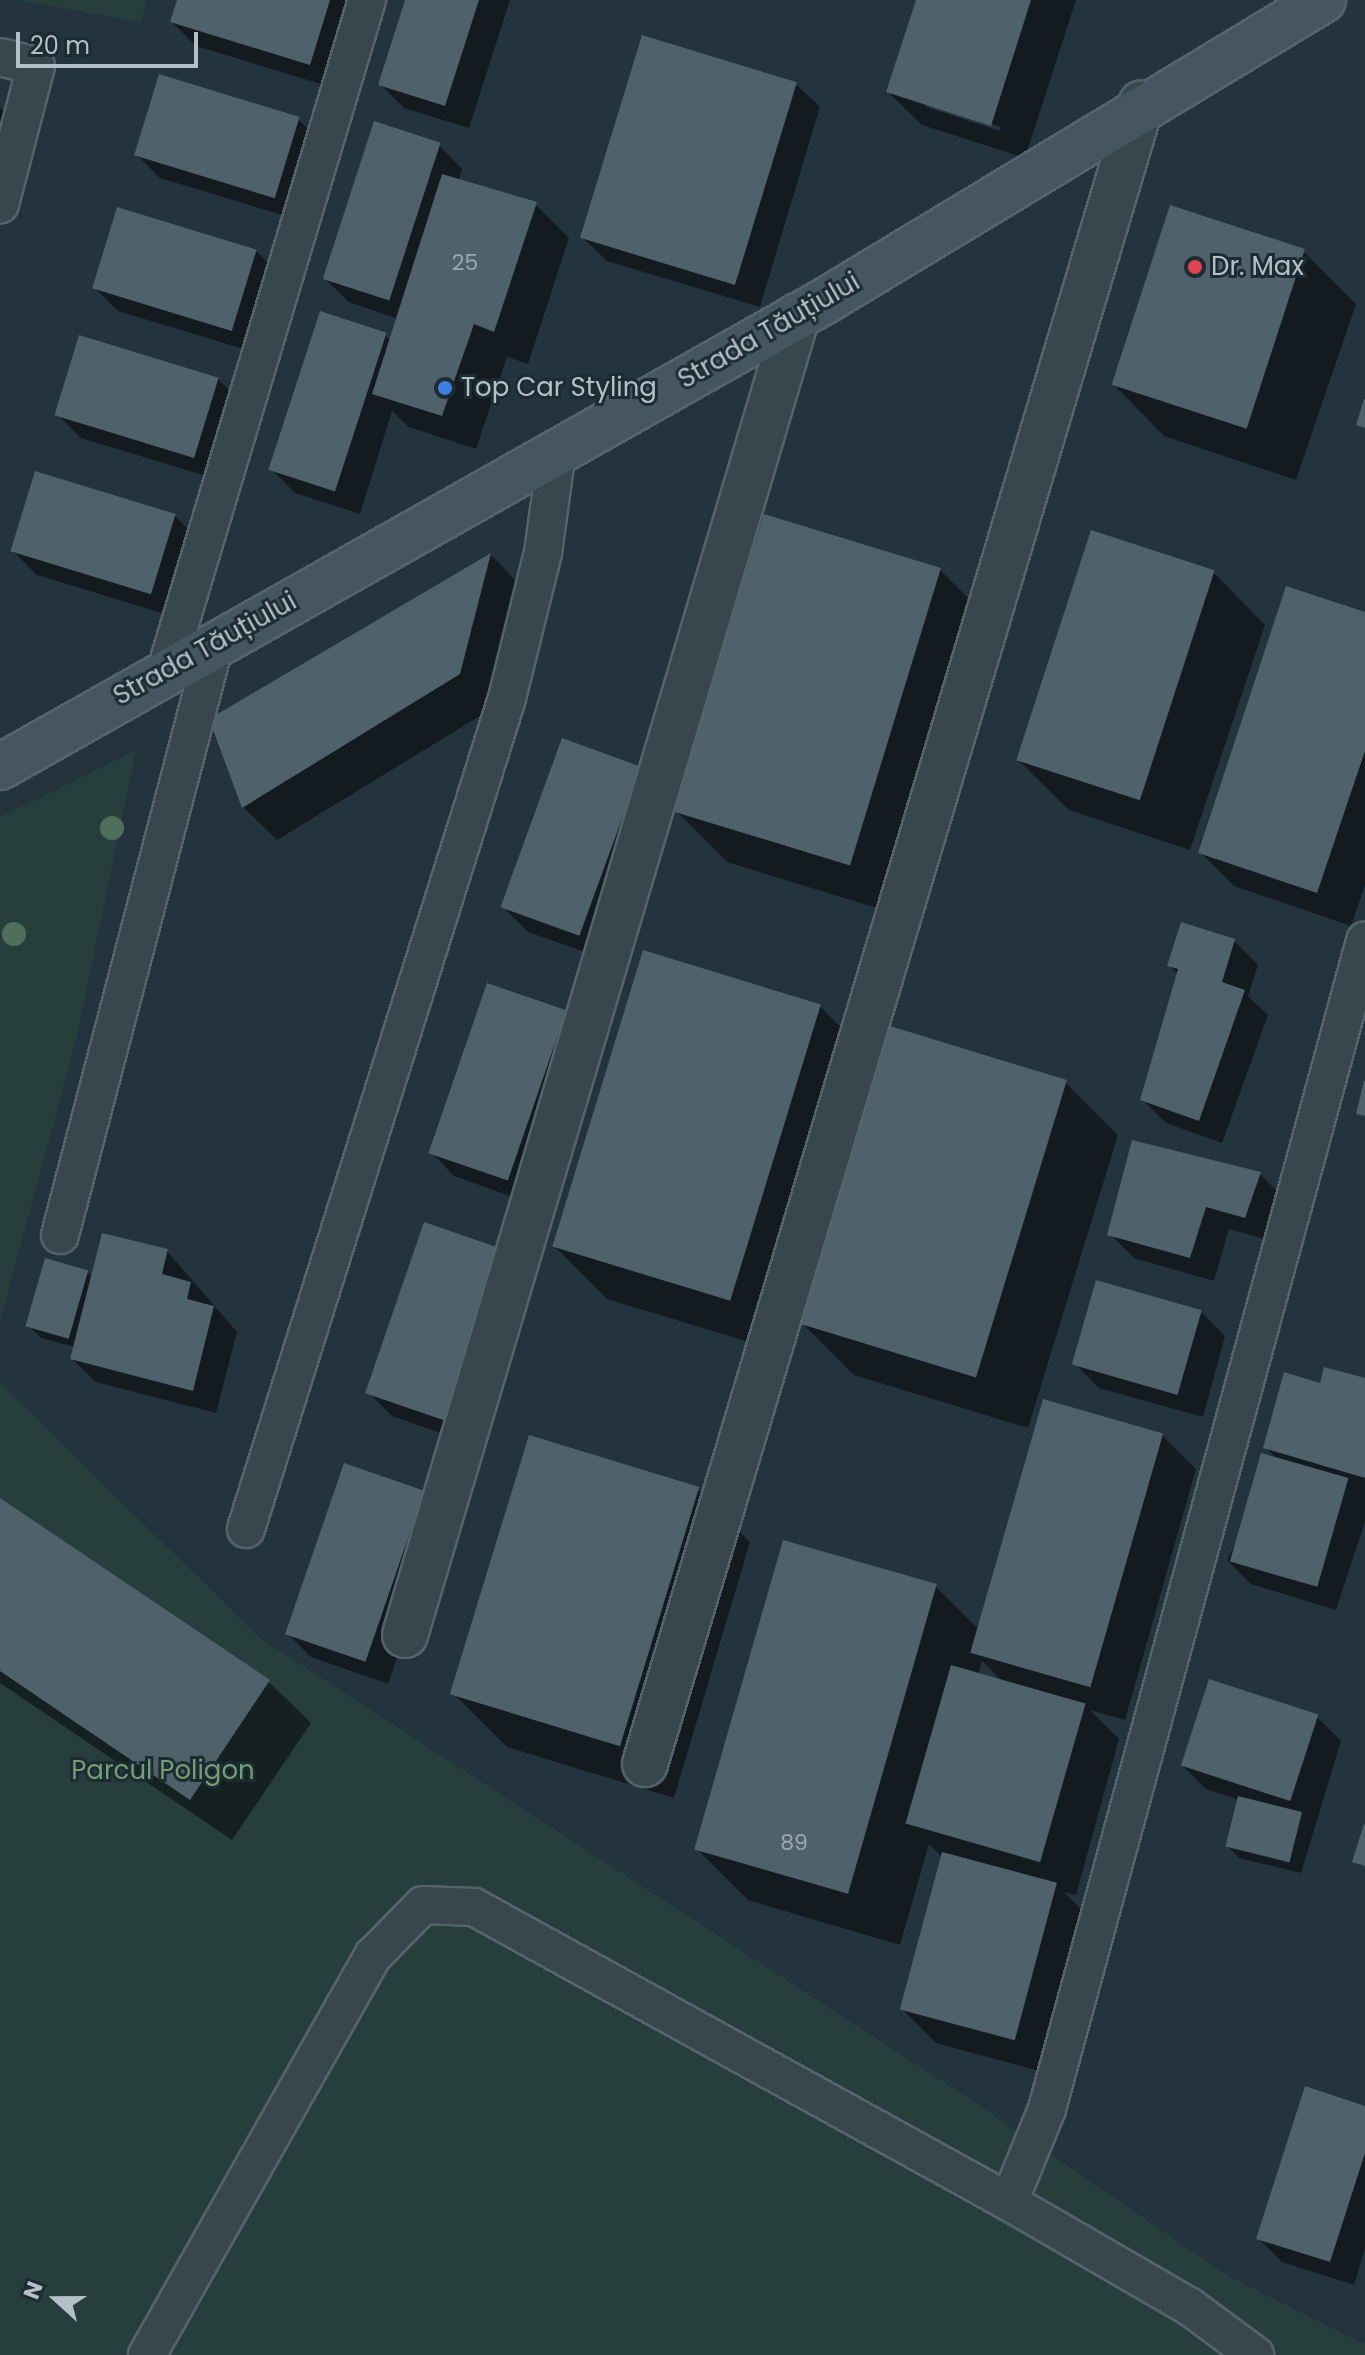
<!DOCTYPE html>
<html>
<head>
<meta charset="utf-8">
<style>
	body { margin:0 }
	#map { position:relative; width:1365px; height:2355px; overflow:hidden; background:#24343e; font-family:Poppins,sans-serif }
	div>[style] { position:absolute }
	.green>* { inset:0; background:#263f3d }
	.shadow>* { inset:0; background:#0007 }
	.building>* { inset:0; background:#4f616b; transform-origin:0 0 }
	.roads { filter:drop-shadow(2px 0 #56636c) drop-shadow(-2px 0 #56636c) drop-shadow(0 2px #56636c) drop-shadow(0 -2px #56636c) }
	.service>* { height:36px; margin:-18px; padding:0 18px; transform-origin:18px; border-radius:18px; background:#38464e }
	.minor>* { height:44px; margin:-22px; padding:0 22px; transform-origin:22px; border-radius:22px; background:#38464e }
	.secondary>* { height:44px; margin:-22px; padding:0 22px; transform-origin:22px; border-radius:22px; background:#465661 }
	.trees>* { width:24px; height:24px; margin:-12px; border-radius:50%; background:#4f6f5b }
	.dots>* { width:22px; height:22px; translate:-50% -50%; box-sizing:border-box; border:4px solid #1d2b33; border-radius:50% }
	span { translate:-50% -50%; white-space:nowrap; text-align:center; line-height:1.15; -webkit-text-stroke:6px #1d2b33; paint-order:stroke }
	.number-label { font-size:22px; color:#9ba8b2 }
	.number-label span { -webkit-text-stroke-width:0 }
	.poi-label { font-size:26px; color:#b4c0c9 }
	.left { translate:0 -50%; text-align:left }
	.street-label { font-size:26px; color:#b4c0c9 }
	.park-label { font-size:26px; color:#729f73 }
	.north { position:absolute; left:16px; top:2259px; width:80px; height:80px; -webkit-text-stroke:6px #1d2b33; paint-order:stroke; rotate:291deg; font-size:22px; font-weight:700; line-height:32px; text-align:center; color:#b4c0c9 }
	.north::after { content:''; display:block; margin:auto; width:28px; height:36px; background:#b4c0c9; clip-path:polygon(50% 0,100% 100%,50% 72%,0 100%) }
	.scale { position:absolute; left:16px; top:32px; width:182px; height:36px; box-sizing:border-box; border:4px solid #b4c0c9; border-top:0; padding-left:10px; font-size:24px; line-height:28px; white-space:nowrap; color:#b4c0c9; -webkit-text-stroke:6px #1d2b33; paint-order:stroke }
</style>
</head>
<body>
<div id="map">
	<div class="green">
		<div style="clip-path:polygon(16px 0,147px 0,141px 22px)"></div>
		<div style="clip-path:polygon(136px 750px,76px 1040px,0 1321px,0 817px)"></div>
		<div style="clip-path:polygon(0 1383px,260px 1638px,974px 2102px,1231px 2278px,1365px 2344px,1365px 2355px,0 2355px)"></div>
	</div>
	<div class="shadow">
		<div style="clip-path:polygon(179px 0,347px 0,357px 10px,334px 88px,196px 46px,172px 22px)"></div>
		<div style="clip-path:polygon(407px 0,510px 0,469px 128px,404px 108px,380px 84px)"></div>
		<div style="clip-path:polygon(evenodd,918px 0,1076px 0,1025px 158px,922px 125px,888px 92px,918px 0,926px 103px,1001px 127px,1000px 131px,926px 107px,926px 103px)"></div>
		<div style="clip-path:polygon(796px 84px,820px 107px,760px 307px,607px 261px,583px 238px)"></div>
		<div style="clip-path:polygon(0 108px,16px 124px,0 191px)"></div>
		<div style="clip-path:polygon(298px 119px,322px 143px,299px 220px,160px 178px,136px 154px)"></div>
		<div style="clip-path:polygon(439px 145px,462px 169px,459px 181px,535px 204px,569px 238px,528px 364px,507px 357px,476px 449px,409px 427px,392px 411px,360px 514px,295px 493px,271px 469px,385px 335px,391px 341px,398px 319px,349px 302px,325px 279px)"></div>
		<div style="clip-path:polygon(256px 251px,280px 275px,257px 353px,118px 311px,94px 287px)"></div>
		<div style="clip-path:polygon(1304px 252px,1356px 304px,1296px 480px,1164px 436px,1112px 383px)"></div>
		<div style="clip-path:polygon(218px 379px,242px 403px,219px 480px,81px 438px,57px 414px)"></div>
		<div style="clip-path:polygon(175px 516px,199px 540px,175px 617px,37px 575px,13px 551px)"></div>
		<div style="clip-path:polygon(491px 555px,524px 589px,493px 708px,277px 840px,243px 807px,211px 720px)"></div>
		<div style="clip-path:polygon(940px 570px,992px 622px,903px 916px,727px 862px,675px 810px)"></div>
		<div style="clip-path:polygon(1213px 572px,1265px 625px,1190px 850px,1069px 810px,1016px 758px)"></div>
		<div style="clip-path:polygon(1365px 614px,1365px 885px,1351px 926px,1234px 886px,1200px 852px)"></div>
		<div style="clip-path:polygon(640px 768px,605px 959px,528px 932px,504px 908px)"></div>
		<div style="clip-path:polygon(1234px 941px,1258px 965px,1248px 996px,1268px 1015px,1222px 1143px,1166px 1123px,1142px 1099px,1179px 975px,1169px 965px)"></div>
		<div style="clip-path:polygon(820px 1006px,872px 1059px,782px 1352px,607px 1299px,555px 1247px)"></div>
		<div style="clip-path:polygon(566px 1012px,590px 1036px,532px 1204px,454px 1176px,431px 1152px)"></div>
		<div style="clip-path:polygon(1066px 1083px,1118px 1135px,1028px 1428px,854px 1375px,802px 1323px)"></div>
		<div style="clip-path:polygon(1260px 1174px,1284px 1198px,1268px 1240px,1229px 1229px,1214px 1281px,1134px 1258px,1110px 1234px)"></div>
		<div style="clip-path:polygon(426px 1225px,469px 1443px,392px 1416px,368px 1392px)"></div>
		<div style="clip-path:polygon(167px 1251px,237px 1332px,216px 1413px,96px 1382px,72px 1359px,75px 1347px,41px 1338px,29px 1326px,87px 1272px,93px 1277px)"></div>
		<div style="clip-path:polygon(1201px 1312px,1225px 1336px,1203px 1417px,1099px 1388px,1075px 1364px)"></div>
		<div style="clip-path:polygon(1365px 1380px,1365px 1522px,1336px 1610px,1251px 1584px,1227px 1560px,1277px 1459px,1265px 1447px,1322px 1385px)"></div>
		<div style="clip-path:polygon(evenodd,1162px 1435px,1196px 1469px,1125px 1720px,1090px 1710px,1119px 1739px,1076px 1895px,1064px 1892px,1090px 1918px,1050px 2074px,936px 2043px,902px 2009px,942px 1857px,929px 1844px,900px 1945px,748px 1900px,696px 1848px,936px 1587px,980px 1631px,1162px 1435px,982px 1661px,1003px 1682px,978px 1675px,982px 1661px)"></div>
		<div style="clip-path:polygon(698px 1490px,750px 1542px,674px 1798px,507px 1747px,454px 1694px)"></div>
		<div style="clip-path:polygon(422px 1493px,446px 1517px,388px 1684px,311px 1657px,287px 1633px)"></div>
		<div style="clip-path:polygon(0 1500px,269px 1682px,311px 1723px,232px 1840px,0 1683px)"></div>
		<div style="clip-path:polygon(1317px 1717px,1341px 1741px,1301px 1873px,1239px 1858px,1228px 1846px,1239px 1800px,1206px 1789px,1182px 1765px)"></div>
		<div style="clip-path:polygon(1365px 2108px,1365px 2249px,1354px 2285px,1282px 2262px,1258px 2238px)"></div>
	</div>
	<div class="building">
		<div style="clip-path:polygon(177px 0,330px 0,310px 65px,170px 22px)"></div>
		<div style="clip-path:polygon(405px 0,479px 0,445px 106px,378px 85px)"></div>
		<div style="clip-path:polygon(916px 0,1031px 0,991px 126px,886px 92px)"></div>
		<div style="left:642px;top:35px;width:162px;height:212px;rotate:17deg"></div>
		<div style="left:159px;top:74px;width:147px;height:85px;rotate:17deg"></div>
		<div style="left:374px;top:121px;width:70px;height:166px;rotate:18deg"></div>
		<div style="clip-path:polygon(442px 174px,537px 202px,494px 332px,474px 324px,442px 416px,372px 394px)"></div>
		<div style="left:1170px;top:205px;width:142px;height:189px;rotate:18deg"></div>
		<div style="left:117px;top:207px;width:146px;height:85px;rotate:17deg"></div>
		<div style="left:320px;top:311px;width:70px;height:167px;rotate:18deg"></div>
		<div style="left:79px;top:335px;width:146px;height:84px;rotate:17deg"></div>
		<div style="clip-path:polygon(1364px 399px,1365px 399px,1365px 428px,1356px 425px)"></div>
		<div style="left:35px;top:471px;width:147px;height:84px;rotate:17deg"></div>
		<div style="left:764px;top:514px;width:185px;height:311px;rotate:17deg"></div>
		<div style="left:1091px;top:530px;width:130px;height:242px;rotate:18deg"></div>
		<div style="clip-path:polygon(491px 553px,460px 674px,242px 808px,209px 719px)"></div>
		<div style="clip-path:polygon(1286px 586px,1365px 612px,1365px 751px,1317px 893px,1198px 853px)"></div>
		<div style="left:562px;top:738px;width:84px;height:180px;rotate:20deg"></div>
		<div style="clip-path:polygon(1181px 922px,1235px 939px,1222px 982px,1245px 990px,1199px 1121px,1140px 1100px,1178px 969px,1167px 966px)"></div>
		<div style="left:643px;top:950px;width:186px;height:310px;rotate:17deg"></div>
		<div style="left:487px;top:983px;width:84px;height:180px;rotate:19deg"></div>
		<div style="left:890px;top:1026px;width:185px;height:311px;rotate:17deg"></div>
		<div style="clip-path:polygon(1364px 1081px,1365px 1081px,1365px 1116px,1356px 1114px)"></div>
		<div style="clip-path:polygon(1132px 1140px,1261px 1172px,1245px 1218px,1206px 1207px,1190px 1258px,1107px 1235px)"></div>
		<div style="left:424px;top:1222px;width:85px;height:181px;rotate:19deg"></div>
		<div style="clip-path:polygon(102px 1233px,168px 1249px,162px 1274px,191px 1282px,187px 1299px,214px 1306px,193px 1391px,70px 1359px)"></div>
		<div style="left:45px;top:1258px;width:45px;height:71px;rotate:16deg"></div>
		<div style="left:1096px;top:1280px;width:110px;height:88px;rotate:16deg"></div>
		<div style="clip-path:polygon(1324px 1367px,1365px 1378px,1365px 1478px,1263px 1448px,1284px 1372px,1320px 1383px)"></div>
		<div style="left:1043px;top:1399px;width:125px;height:264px;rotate:16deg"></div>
		<div style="left:529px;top:1435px;width:178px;height:271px;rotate:17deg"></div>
		<div style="left:1261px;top:1453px;width:91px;height:113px;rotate:16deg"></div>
		<div style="left:344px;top:1463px;width:85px;height:181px;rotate:19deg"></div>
		<div style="clip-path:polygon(0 1498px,270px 1680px,190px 1800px,0 1671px)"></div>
		<div style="left:783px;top:1540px;width:160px;height:322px;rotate:16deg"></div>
		<div style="left:951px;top:1665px;width:140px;height:165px;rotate:16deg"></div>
		<div style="left:1209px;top:1679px;width:115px;height:91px;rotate:18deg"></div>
		<div style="left:1238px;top:1796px;width:66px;height:52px;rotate:14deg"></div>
		<div style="clip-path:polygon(1364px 1824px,1365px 1825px,1365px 1866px,1352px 1862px)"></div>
		<div style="left:942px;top:1852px;width:119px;height:163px;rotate:15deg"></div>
		<div style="clip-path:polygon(1305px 2086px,1365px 2106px,1365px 2153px,1330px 2262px,1256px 2239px)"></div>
	</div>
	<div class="roads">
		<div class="service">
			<div style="left:0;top:57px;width:37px;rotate:14deg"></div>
			<div style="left:36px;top:66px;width:143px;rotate:104.6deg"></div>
			<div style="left:166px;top:670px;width:700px;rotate:-73.3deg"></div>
			<div style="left:60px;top:1235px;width:612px;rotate:-75.33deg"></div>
			<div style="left:246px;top:1529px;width:871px;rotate:-72.56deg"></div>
			<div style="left:507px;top:698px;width:149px;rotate:-76.1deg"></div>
			<div style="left:543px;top:553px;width:103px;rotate:-82.2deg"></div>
			<div style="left:1009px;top:2202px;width:100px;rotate:-67.8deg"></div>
			<div style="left:1047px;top:2109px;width:1211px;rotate:-74.77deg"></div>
			<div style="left:147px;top:2355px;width:459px;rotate:-60.5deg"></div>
			<div style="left:373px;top:1956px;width:71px;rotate:-45.6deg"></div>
			<div style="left:423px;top:1905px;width:51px;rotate:2.2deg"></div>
			<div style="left:474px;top:1907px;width:611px;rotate:28.87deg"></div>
			<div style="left:1009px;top:2202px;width:209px;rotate:30.1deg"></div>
			<div style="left:1190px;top:2307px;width:81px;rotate:36.4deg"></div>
		</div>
		<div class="minor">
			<div style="left:405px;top:1635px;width:1376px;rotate:-73.45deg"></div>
			<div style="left:645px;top:1764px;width:1733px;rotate:-73.36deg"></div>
		</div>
		<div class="secondary">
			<div style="left:0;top:767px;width:948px;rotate:-29.46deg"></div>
			<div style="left:825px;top:301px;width:582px;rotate:-31.15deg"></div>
		</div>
	</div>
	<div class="trees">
		<div style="left:112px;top:828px"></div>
		<div style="left:14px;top:934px"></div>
	</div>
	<div class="dots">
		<div style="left:1195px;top:267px;background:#e0444e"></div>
		<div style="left:445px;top:388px;background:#3f7fe0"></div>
	</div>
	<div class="number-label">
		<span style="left:465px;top:263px">25</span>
		<span style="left:794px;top:1843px">89</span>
	</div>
	<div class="poi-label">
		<span class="left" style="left:1211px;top:267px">Dr. Max</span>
		<span class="left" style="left:461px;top:388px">Top Car Styling</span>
	</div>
	<div class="street-label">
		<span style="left:769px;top:331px;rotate:-30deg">Strada Tăuțiului</span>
		<span style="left:205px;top:649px;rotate:-29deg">Strada Tăuțiului</span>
	</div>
	<div class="park-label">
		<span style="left:163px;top:1771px">Parcul Poligon</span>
	</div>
	<div class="north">N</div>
	<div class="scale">20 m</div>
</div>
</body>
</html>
